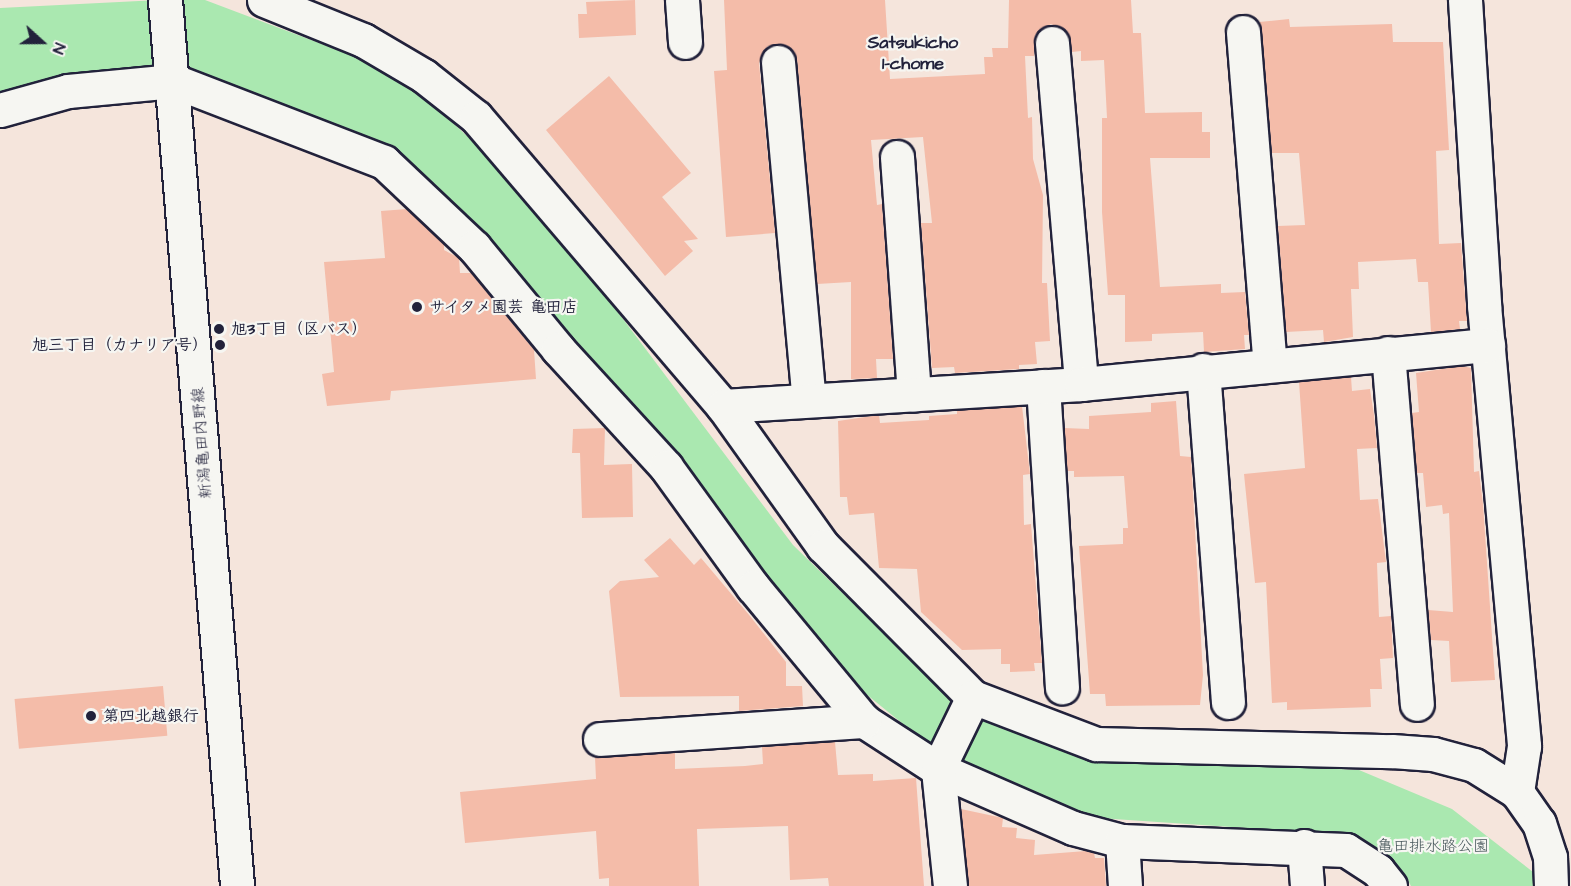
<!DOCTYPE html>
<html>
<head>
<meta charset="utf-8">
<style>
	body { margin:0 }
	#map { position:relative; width:1571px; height:886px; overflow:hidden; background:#f5e5dc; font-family:"Architects Daughter","Klee One",sans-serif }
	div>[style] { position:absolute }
	.green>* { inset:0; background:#aae8b0 }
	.building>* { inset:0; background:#f4bca9; transform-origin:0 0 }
	.roads { filter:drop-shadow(2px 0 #22223b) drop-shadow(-2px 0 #22223b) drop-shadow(0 2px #22223b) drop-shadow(0 -2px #22223b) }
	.minor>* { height:33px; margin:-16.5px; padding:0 16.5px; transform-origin:16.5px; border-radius:16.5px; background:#f6f6f2 }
	.major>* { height:33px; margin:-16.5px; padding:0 16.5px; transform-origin:16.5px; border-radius:16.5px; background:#f6f6f2 }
	.dots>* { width:16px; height:16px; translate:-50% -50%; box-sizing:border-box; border:3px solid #f6f6f2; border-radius:50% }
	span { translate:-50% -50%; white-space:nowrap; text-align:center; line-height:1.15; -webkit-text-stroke:4.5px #f6f6f2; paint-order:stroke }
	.poi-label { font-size:16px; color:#22223b; font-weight:700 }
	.left { translate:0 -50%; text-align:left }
	.right { translate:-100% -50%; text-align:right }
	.street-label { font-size:16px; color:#22223b }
	.park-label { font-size:16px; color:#445458 }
	.neighbourhood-label { font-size:18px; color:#22223b; font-weight:700 }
	.north { position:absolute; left:12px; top:12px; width:60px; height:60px; -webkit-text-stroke:4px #f6f6f2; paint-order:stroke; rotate:111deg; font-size:16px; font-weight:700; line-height:24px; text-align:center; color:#22223b }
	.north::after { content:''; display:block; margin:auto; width:21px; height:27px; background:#22223b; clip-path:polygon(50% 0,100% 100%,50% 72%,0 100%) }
</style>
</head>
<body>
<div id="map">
	<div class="green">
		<div style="clip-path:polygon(159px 0,205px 0,351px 55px,423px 95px,529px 194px,793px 545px,942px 690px,1117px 759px,1359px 770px,1452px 809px,1551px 886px,1411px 886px,1404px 873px,1336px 834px,1084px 817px,929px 745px,850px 681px,546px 307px,388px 152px,213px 79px,83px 72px,0 95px,0 8px)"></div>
	</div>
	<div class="building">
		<div style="clip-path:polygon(635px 0,636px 35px,579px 38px,578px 14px,587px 14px,586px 2px)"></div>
		<div style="clip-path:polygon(724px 0,885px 0,890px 79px,985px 74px,984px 57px,993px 57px,992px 48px,1008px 48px,1009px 0,1131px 0,1133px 33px,1141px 33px,1145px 113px,1202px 112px,1202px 132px,1210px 132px,1210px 158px,1150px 158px,1160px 287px,1221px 284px,1221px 293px,1245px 292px,1249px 335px,1244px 335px,1245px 349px,1204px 352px,1203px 332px,1152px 334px,1152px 341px,1125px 342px,1125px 295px,1108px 295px,1102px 212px,1102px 118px,1107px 118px,1104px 60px,1081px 61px,1081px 51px,1072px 52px,1067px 32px,1051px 24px,1035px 35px,1034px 56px,1025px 56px,1028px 118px,1032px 117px,1033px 159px,1043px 195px,1042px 283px,1047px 283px,1050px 341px,1035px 342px,1037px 364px,1019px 365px,1019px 369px,955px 373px,954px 367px,932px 368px,921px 223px,932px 223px,923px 137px,871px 140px,877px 205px,882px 204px,893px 359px,876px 359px,877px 378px,851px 379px,851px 282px,817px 284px,797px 60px,785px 45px,768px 46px,759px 63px,775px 233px,726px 237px,714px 71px,727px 70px)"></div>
		<div style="clip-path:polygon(1289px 19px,1290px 27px,1392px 24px,1393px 42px,1443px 42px,1449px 150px,1436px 151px,1439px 244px,1461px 243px,1467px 321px,1459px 321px,1460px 329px,1431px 332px,1428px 282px,1418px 282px,1416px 259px,1358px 262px,1359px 289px,1351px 289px,1353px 337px,1324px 342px,1323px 330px,1286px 332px,1278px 226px,1305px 225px,1299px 153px,1272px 153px,1259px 22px)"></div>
		<div style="clip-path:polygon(609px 76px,691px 173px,662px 197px,698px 239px,684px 241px,693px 251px,665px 276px,546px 130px)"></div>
		<div style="clip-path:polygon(407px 209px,444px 244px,444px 250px,459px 258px,460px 273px,471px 273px,534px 350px,536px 379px,391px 391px,390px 400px,327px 406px,322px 374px,334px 372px,324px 262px,385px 258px,381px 211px)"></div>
		<div style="clip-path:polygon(1462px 366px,1471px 368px,1474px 472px,1479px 471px,1483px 504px,1495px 680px,1451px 682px,1449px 641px,1431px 640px,1428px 610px,1453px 612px,1449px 513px,1443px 514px,1442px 505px,1426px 507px,1423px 473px,1417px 473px,1412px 413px,1419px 412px,1416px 373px)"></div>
		<div style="clip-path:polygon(1351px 377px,1352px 391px,1370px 389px,1374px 415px,1377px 448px,1357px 449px,1360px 500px,1378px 499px,1386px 562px,1377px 563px,1379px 617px,1391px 616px,1393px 658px,1380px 659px,1382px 689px,1370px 689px,1371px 707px,1287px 710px,1287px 702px,1272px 703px,1266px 582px,1255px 583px,1244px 474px,1305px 468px,1299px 382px)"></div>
		<div style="clip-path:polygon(1176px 401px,1180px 456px,1191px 457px,1203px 675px,1200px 705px,1106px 706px,1105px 694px,1090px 694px,1079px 546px,1123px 544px,1123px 528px,1128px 528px,1124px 476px,1074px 477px,1074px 471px,1067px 471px,1064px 428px,1089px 429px,1089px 416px,1151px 412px,1151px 403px)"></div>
		<div style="clip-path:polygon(1022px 406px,1030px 474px,1023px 475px,1024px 525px,1031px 524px,1042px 663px,1034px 663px,1035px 671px,1010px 672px,1010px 664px,1001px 664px,1001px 649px,962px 650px,921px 612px,917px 569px,879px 568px,874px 513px,849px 515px,847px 497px,840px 497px,838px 421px,879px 415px,880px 423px,929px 420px,929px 416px,957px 414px,957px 410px)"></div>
		<div style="clip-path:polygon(605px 428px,604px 465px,632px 464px,633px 517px,582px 518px,580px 453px,572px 453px,573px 429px)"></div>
		<div style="clip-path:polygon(670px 538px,694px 565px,701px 558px,750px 616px,786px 662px,786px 686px,802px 686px,803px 706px,739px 711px,739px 696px,620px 697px,609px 591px,620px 581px,659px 577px,644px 560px)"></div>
		<div style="left:163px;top:686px;width:50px;height:149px;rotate:85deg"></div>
		<div style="clip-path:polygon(835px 742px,838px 775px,873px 774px,873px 781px,916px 778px,924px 886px,829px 886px,828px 878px,790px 880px,788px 826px,697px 829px,699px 886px,609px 886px,609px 878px,599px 879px,596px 831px,465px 843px,460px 792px,596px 779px,595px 757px,675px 753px,675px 769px,745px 766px,763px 764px,762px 747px)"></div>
		<div style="clip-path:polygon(961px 809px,1003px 818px,1002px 827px,1017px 828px,1016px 838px,1035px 840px,1034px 855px,1086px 851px,1094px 853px,1095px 858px,1104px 858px,1106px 886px,968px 886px)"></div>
	</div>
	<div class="roads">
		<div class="minor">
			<div style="left:264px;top:0;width:107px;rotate:22deg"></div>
			<div style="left:363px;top:40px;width:71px;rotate:30.5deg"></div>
			<div style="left:424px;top:76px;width:66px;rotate:38.3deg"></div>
			<div style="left:476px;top:117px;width:380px;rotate:49.5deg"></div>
			<div style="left:723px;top:406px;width:172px;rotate:54.5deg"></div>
			<div style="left:823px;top:546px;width:213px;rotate:45.2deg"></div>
			<div style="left:973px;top:697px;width:132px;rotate:20.9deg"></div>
			<div style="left:1096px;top:744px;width:296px;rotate:1.4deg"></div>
			<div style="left:1392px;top:751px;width:41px;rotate:4.2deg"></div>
			<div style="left:1433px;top:754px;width:42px;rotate:15deg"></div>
			<div style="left:1474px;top:765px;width:51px;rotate:32.1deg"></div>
			<div style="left:1517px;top:792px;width:38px;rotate:55deg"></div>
			<div style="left:1539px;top:823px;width:36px;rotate:72deg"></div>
			<div style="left:1550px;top:857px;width:29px;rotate:88deg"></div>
			<div style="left:682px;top:0;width:42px;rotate:85.9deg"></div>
			<div style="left:1465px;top:0;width:306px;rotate:86.4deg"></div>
			<div style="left:1484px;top:305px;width:443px;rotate:84.8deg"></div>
			<div style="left:1524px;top:746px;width:47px;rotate:98.7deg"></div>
			<div style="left:1243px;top:32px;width:334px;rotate:85.4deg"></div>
			<div style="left:1052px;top:43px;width:342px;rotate:85.1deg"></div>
			<div style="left:778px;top:62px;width:339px;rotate:84.8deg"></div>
			<div style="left:0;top:110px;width:71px;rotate:-15.6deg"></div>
			<div style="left:68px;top:91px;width:106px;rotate:-5.4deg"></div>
			<div style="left:174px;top:81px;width:225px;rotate:21.1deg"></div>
			<div style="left:384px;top:162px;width:124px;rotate:43.4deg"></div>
			<div style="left:474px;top:247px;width:132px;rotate:50.5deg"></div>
			<div style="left:558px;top:349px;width:160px;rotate:47.5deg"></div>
			<div style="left:666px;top:467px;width:148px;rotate:54.1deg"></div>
			<div style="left:753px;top:587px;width:174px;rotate:50.4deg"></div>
			<div style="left:864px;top:721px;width:88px;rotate:33deg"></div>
			<div style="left:938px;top:769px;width:147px;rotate:23.6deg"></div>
			<div style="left:1073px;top:828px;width:51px;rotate:14.9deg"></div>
			<div style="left:1122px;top:841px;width:224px;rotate:2.3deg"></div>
			<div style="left:1346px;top:850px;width:38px;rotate:33deg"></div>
			<div style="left:1378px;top:871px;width:19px;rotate:51deg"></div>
			<div style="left:897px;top:157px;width:238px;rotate:85.9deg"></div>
			<div style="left:1388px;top:353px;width:352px;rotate:85.3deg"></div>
			<div style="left:1203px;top:370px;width:333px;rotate:85.7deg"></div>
			<div style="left:1043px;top:386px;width:302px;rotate:86.4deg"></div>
			<div style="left:723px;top:406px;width:359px;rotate:-3.5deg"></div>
			<div style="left:1081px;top:384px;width:409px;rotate:-5.5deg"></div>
			<div style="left:600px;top:739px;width:265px;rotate:-3.9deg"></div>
			<div style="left:1122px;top:841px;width:45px;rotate:86.2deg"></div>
			<div style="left:1304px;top:846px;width:40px;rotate:85.7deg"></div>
			<div style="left:950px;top:886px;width:118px;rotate:-95.9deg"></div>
			<div style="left:938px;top:769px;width:80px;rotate:-64.1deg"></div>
		</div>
		<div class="major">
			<div style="left:165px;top:0;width:889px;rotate:85.35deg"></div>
		</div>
	</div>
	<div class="dots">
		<div style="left:417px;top:307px;background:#22223b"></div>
		<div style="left:219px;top:329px;background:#22223b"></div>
		<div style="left:220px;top:345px;background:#22223b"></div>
		<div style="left:91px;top:716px;background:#22223b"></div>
	</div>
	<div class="poi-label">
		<span class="left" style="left:429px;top:307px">サイタメ園芸 亀田店</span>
		<span class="left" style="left:231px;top:329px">旭3丁目（区バス）</span>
		<span class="right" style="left:208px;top:345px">旭三丁目（カナリア号）</span>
		<span class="left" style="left:103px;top:716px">第四北越銀行</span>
	</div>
	<div class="street-label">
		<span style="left:202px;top:443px;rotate:-94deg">新潟亀田内野線</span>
	</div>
	<div class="park-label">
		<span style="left:1433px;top:846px">亀田排水路公園</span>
	</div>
	<div class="neighbourhood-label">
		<span style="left:913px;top:54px">Satsukicho<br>1-chome</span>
	</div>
	<div class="north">N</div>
</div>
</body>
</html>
